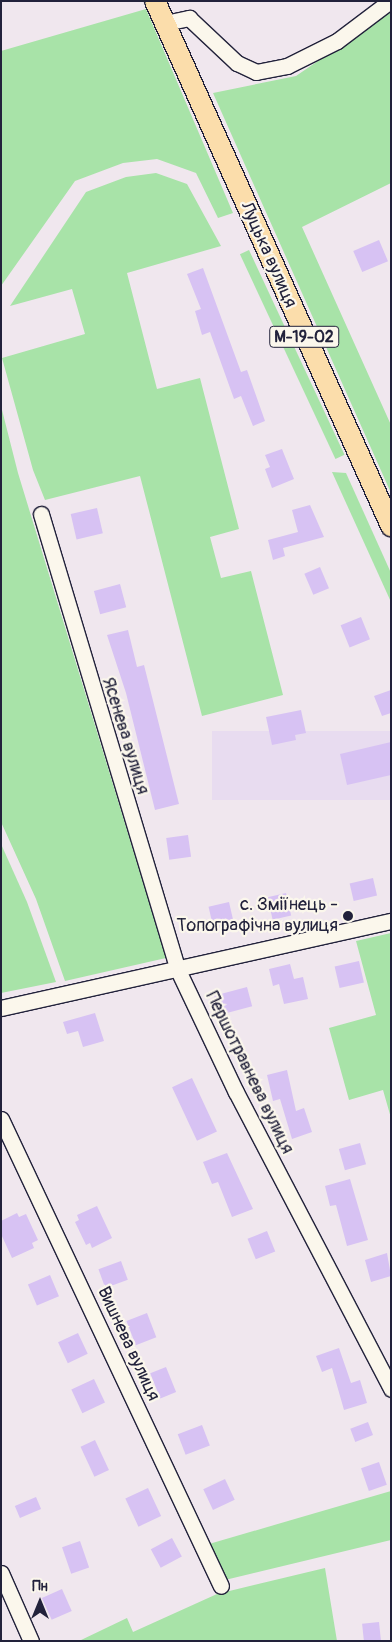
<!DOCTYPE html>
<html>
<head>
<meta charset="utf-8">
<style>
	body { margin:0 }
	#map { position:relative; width:392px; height:1642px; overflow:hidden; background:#f0e7ee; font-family:Pangolin,sans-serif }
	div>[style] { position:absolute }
	.built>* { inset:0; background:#e8dcf0; transform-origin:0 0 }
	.green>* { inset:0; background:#a8e3a8; transform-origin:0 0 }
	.building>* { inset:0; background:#d7c2f3; transform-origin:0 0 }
	.roads { filter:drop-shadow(1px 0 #22223b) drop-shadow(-1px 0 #22223b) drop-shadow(0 1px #22223b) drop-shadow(0 -1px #22223b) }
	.minor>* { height:15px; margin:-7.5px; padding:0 7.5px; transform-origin:7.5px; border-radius:7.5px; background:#fbf7ec }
	.major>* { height:20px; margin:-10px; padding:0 10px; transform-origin:10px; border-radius:10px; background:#fbddab }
	.dots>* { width:14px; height:14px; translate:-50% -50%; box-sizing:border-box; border:2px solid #fbf7ec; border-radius:50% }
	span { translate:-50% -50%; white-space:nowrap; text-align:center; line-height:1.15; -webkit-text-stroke:4.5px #fbf7ec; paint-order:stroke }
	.shield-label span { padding:1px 4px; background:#fbf7ec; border:1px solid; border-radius:4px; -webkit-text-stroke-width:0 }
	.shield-label { font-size:16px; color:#22223b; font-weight:700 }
	.street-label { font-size:18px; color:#22223b }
	.poi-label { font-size:18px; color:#22223b }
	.right { translate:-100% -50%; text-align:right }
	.frame { position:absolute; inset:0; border:2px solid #22223b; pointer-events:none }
	.north { position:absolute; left:15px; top:1577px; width:50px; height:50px; -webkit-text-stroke:4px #fbf7ec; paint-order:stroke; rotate:0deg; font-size:14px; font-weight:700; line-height:20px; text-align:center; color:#22223b }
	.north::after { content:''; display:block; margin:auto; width:18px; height:22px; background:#22223b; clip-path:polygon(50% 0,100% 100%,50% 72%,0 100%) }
</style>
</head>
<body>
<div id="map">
	<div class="built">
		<div style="left:391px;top:731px;width:69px;height:179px;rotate:90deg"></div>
	</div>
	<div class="green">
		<div style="clip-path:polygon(146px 9px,233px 213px,218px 218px,196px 173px,157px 159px,123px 163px,75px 181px,1px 286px,1px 51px)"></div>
		<div style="clip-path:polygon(391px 11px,391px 183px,302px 227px,391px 425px,391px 493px,213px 93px,296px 76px)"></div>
		<div style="clip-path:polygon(156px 173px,187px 184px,221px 246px,127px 273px,157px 389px,200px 378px,239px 529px,210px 537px,221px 578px,251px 571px,283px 695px,202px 716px,140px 476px,45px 500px,33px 470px,2px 358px,85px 334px,72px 289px,10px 306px,86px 192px,126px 177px)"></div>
		<div style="left:249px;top:250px;width:226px;height:10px;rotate:65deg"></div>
		<div style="clip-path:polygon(1px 406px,18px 473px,166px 958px,65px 981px,36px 899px,1px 822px)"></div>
		<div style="clip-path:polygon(332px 472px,346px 473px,391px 573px,391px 602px)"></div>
		<div style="clip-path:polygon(1px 844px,27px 902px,56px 982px,1px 993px)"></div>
		<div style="clip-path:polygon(391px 933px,391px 1118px,383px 1090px,349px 1100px,329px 1028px,376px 1015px,356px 941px)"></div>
		<div style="clip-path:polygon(391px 1491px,391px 1540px,225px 1580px,209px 1544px)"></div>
		<div style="clip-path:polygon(325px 1568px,337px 1641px,79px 1641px,127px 1618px,133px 1632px,217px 1594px)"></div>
	</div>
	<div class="building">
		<div style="left:379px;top:240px;width:23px;height:28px;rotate:67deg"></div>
		<div style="clip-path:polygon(203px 268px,241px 372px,247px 370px,265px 421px,253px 426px,241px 396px,234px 399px,210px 332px,202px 335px,195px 311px,201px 309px,187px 274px)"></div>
		<div style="clip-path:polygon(282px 449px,294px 479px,272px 488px,265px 469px,270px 467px,265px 455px)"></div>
		<div style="clip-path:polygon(310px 505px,324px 537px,283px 548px,285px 556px,273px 560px,268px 540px,298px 532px,292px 510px)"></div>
		<div style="left:97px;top:508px;width:26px;height:27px;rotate:77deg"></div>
		<div style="left:320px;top:567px;width:23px;height:17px;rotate:67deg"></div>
		<div style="left:120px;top:584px;width:24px;height:27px;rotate:75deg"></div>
		<div style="left:361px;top:617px;width:24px;height:22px;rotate:68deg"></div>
		<div style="clip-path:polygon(128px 630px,137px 667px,144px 665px,179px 804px,155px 810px,126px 693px,107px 635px)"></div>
		<div style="clip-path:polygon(391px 690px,391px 713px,382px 716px,374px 696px)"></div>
		<div style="clip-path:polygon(301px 710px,306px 733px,295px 735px,296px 740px,272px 745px,266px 717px)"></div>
		<div style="clip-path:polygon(391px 742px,391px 775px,347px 785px,340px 754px)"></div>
		<div style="left:188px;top:835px;width:22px;height:22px;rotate:82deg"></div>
		<div style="left:373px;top:878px;width:18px;height:24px;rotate:77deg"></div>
		<div style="left:286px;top:893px;width:23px;height:19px;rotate:77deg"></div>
		<div style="left:229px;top:902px;width:23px;height:21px;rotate:77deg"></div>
		<div style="left:359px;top:961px;width:22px;height:25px;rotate:77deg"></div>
		<div style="clip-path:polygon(290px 964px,294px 979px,303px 977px,308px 999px,284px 1004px,279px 984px,273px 986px,269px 969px)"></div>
		<div style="left:247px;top:987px;width:20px;height:34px;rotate:75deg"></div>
		<div style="clip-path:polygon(95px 1013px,104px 1041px,83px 1047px,78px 1031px,67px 1034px,63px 1022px)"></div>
		<div style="clip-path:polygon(287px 1070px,296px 1111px,304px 1108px,312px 1132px,292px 1139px,280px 1099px,273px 1101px,267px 1075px)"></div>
		<div style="left:192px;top:1078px;width:59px;height:22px;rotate:65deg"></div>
		<div style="left:360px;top:1143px;width:22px;height:22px;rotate:74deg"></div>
		<div style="clip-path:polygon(227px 1153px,253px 1209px,232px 1217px,218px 1182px,212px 1184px,203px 1162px)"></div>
		<div style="clip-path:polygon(350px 1179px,368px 1240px,347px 1246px,336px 1205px,330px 1206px,325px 1186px)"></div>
		<div style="clip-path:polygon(97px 1206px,112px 1238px,92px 1248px,90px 1243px,86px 1245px,75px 1222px,79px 1220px,77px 1215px)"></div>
		<div style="clip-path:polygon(17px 1213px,19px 1217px,26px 1214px,38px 1240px,32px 1243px,34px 1248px,12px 1258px,1px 1234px,1px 1221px)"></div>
		<div style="left:267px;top:1231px;width:22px;height:21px;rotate:68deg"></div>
		<div style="clip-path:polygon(387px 1253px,391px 1276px,371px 1282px,365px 1260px)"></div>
		<div style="left:121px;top:1261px;width:20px;height:24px;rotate:70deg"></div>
		<div style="left:50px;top:1275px;width:23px;height:24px;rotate:67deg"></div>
		<div style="left:147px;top:1313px;width:26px;height:22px;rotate:69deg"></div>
		<div style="left:78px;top:1333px;width:23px;height:22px;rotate:65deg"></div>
		<div style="clip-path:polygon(339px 1348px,351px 1383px,360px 1380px,367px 1403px,344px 1410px,332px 1368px,322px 1372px,316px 1356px)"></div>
		<div style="left:166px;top:1367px;width:27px;height:17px;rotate:68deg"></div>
		<div style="left:94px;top:1379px;width:26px;height:25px;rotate:65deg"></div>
		<div style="left:368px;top:1422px;width:14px;height:19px;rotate:69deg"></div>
		<div style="left:202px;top:1425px;width:22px;height:26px;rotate:69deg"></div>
		<div style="left:95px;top:1440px;width:33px;height:16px;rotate:65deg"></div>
		<div style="left:379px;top:1462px;width:24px;height:19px;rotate:71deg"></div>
		<div style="left:225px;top:1479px;width:23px;height:24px;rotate:65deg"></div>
		<div style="left:148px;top:1488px;width:31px;height:25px;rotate:65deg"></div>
		<div style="left:36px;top:1497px;width:13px;height:23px;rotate:67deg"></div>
		<div style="left:172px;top:1538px;width:21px;height:24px;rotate:62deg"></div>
		<div style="left:80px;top:1541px;width:28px;height:19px;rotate:71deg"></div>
		<div style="left:62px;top:1589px;width:24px;height:22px;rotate:66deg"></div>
		<div style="left:379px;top:1622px;width:19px;height:17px;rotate:84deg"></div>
	</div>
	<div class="roads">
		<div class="minor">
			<div style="left:165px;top:23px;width:25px;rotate:-12deg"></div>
			<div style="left:189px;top:18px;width:66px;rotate:43.2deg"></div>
			<div style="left:237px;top:63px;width:21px;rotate:25deg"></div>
			<div style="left:256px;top:72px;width:32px;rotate:-11deg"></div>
			<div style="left:287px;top:66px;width:56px;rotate:-26.6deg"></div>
			<div style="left:337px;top:41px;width:66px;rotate:-37deg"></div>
			<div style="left:41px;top:514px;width:474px;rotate:73.3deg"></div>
			<div style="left:177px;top:968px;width:137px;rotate:64.6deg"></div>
			<div style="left:236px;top:1092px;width:335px;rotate:62.4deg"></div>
			<div style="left:1px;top:1008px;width:400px;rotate:-12.6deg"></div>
			<div style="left:1px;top:1119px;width:516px;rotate:64.78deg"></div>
			<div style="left:1px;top:1573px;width:74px;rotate:66.2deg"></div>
		</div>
		<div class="major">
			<div style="left:155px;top:1px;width:576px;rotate:65.79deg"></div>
		</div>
	</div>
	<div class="dots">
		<div style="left:348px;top:916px;background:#22223b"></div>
	</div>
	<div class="shield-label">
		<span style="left:304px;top:337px">М-19-02</span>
	</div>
	<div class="street-label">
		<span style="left:268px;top:255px;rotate:66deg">Луцька вулиця</span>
		<span style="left:125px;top:736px;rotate:73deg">Ясенева вулиця</span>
		<span style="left:249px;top:1073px;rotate:64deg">Першотравнева вулиця</span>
		<span style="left:128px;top:1344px;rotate:65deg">Вишнева вулиця</span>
	</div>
	<div class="poi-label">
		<span class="right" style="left:338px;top:916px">с. Зміїнець -<br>Топографічна вулиця</span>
	</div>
	<div class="frame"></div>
	<div class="north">Пн</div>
</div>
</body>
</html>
